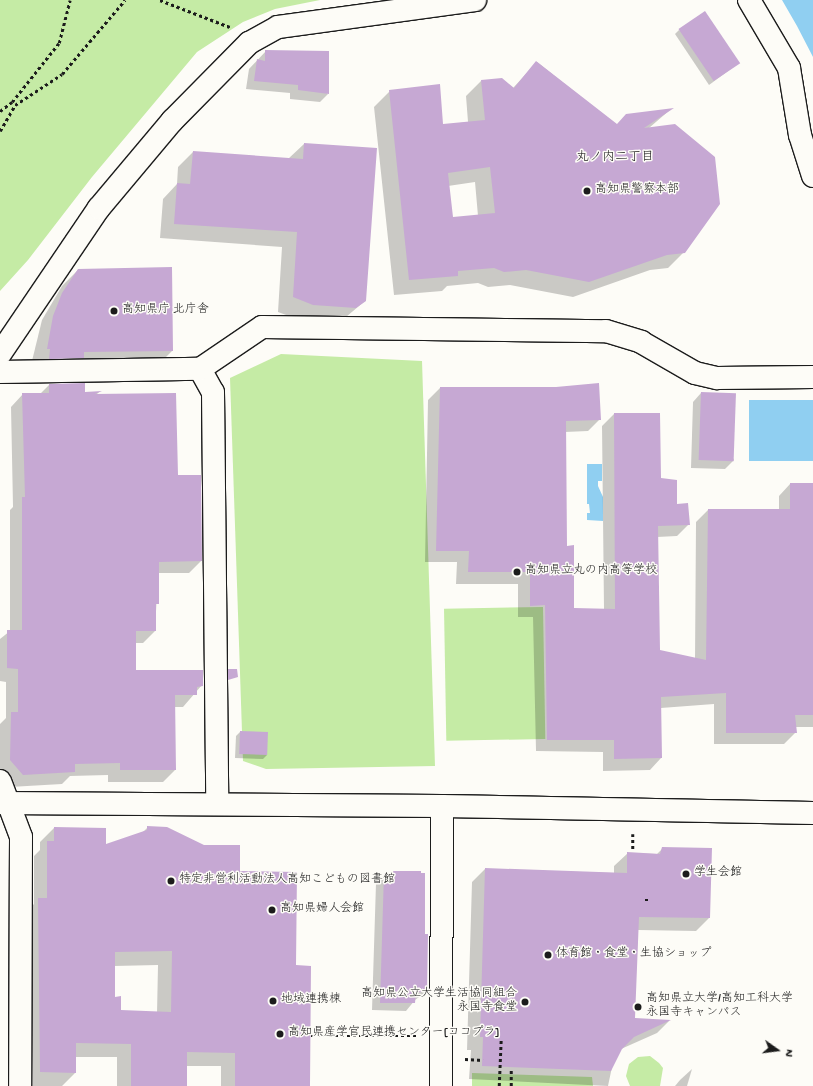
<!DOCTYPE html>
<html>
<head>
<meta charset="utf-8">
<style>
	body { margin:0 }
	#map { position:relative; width:813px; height:1086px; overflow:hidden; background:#fdfcf7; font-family:"Gochi Hand","Klee One",sans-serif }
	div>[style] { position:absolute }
	.green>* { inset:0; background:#c5eba5; transform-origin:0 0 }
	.water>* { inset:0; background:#90cff1; transform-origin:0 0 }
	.shadow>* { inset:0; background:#0003 }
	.building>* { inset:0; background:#c6a8d3; transform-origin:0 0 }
	.path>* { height:2.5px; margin-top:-1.25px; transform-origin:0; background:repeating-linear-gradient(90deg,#1c1c1c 0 3px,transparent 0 6px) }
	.roads { filter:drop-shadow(1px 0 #1c1c1c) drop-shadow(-1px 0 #1c1c1c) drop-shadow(0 1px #1c1c1c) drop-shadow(0 -1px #1c1c1c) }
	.street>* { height:22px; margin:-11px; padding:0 11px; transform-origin:11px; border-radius:11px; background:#fdfcf7 }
	.secondary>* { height:22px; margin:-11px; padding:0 11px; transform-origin:11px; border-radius:11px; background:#fdfcf7 }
	.path-bridge>* { height:2.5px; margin-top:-1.25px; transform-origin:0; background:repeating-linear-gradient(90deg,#1c1c1c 0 3px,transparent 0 6px) }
	.dots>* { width:11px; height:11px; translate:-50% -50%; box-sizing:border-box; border:2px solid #fdfcf7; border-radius:50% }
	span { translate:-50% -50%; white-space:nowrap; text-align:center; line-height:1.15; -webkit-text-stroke:3px #fdfcf7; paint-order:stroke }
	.poi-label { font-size:12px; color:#1c1c1c }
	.left { translate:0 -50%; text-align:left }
	.right { translate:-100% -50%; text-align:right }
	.neighbourhood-label { font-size:13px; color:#1c1c1c }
	.north { position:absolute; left:757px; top:1030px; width:40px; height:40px; -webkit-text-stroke:3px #fdfcf7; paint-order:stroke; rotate:104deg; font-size:11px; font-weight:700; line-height:16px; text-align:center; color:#1c1c1c }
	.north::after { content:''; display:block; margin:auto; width:14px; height:18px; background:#1c1c1c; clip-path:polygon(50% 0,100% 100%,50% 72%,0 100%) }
</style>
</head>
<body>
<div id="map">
	<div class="green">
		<div style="clip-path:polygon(0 0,320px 0,275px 9px,243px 22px,197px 52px,92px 177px,28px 260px,0 291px)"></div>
		<div style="clip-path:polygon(281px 354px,422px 361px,435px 766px,266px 769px,243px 761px,230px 378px)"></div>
		<div style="left:543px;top:607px;width:132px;height:99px;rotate:89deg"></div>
		<div style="clip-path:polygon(650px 1056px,659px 1063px,663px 1068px,660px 1086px,630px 1086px,626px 1076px,629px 1064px,638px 1057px)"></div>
		<div style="clip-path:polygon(472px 1073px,592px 1077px,593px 1086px,472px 1086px)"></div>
	</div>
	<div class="water">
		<div style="clip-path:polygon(782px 0,813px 0,813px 57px,797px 26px)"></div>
		<div style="left:749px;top:400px;width:64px;height:61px"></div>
		<div style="clip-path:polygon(587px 464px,602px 464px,602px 481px,598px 481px,598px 486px,603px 497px,603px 521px,587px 520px,587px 513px,590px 513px,589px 504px,587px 504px)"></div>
	</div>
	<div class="shadow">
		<div style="clip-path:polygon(679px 30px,739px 63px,709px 85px,675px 34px)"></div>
		<div style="clip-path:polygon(266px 51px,328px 94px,320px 102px,290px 99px,290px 93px,246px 89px,249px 69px)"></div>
		<div style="clip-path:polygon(evenodd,537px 62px,616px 125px,671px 109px,649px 128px,684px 252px,668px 268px,650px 270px,573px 297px,510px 285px,488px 287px,478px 283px,447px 286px,442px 291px,394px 295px,374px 107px,390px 91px,443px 125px,468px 122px,466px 96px,481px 81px,513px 88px,537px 62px,475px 182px,478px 216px,452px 219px,448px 186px,475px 182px)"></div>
		<div style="clip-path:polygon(304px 144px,365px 301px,340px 322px,297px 319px,278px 312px,282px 247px,160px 238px,163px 199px,177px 184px,178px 167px,193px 152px,288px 159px)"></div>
		<div style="clip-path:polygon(78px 270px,172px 351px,156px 367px,31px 365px,42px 320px,62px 286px)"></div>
		<div style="clip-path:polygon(49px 385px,84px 393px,99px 392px,96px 395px,177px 476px,201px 561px,189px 573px,158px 573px,155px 631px,143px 643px,135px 643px,135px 671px,202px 685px,183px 707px,174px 707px,175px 770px,163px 782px,108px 782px,108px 775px,70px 776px,62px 784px,10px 787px,0 775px,0 724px,6px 718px,6px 682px,0 681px,0 639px,10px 631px,10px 510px,13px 507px,11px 407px,23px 394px,40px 394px)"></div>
		<div style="clip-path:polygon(440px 388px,600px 419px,588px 431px,565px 432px,566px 547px,573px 609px,604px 609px,602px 426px,614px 414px,689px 524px,677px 536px,657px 537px,659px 651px,695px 659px,696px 522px,708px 510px,779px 510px,779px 496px,790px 484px,813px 484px,813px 727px,795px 727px,796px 732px,784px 744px,714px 744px,714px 704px,661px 708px,661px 758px,650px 770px,603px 771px,603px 752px,536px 751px,533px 617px,518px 617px,518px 584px,456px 584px,457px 562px,425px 562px,428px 400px)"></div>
		<div style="clip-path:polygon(701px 393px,734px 460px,725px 469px,691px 468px,693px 402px)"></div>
		<div style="clip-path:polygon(240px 732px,267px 733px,267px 755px,263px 759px,235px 758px,236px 736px)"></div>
		<div style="clip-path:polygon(evenodd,148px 827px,239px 872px,294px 966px,310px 1086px,221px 1086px,221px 1066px,186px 1066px,186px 1086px,117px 1086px,117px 1057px,75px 1057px,75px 1073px,62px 1086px,26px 1086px,25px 913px,34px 904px,34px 856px,40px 850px,40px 842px,54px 828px,105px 846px,143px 832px,148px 827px,158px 965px,157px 1013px,120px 1011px,114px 998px,114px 966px,158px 965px)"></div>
		<div style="clip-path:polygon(663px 848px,709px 918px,696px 931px,638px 930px,634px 1019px,669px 1021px,657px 1033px,621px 1049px,612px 1067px,608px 1086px,469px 1079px,471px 1050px,467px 1050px,472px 882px,485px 869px,614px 873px,614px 866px,628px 853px,657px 854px)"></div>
		<div style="clip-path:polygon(394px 872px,426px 992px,415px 1000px,406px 1011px,372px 1010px,376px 883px,385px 874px)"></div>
		<div style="clip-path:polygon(692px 1069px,687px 1086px,675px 1086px,680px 1080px)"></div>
	</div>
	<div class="building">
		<div style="left:705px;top:11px;width:63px;height:32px;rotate:56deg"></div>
		<div style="clip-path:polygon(265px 50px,329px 51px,329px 94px,298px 90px,298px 85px,254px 81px,257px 59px,265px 61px)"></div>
		<div style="clip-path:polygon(evenodd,536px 61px,617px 124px,626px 114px,674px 108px,644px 128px,675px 124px,715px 157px,720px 204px,685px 253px,667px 255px,589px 282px,526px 270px,504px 272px,494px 268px,458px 271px,458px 276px,409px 280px,389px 90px,440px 84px,443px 124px,485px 120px,481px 80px,502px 78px,514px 88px,536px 61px,490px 167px,495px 213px,453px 217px,448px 173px,490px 167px)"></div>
		<div style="clip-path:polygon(304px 143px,377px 148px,366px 301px,356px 308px,313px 305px,293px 297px,297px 232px,174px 224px,177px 183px,190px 184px,193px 151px,303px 159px)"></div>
		<div style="clip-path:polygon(172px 267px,173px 351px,84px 352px,84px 358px,49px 359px,50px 349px,47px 349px,53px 316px,62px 293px,78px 269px)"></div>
		<div style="clip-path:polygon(85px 383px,85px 392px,102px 391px,95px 394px,176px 393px,178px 475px,201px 475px,202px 561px,159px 562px,159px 604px,156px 604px,156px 631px,136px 631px,136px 670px,203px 670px,203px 686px,197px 687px,197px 695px,175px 695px,176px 770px,120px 770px,120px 763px,75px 764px,75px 772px,23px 775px,10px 760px,11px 712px,18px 712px,18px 669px,7px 668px,7px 630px,22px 630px,22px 497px,25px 497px,22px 393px,49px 393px,49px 384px)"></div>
		<div style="clip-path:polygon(599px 383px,601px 420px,566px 421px,567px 546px,574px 545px,574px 608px,615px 609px,614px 413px,660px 413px,661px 478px,677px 480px,677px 504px,688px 503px,690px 525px,658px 526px,660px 650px,706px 660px,708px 509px,790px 509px,790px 483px,813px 483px,813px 715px,795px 715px,797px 733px,726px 733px,726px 693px,661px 697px,662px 758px,614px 759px,614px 740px,547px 740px,545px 605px,530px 606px,530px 572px,468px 572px,469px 551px,436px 551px,440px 387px,556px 387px)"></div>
		<div style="left:701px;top:392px;width:35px;height:68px;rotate:2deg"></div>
		<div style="clip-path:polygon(228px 669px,237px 669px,238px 677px,228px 680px)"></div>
		<div style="left:240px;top:731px;width:28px;height:23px;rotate:2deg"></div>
		<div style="clip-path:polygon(evenodd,147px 826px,167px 827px,204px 845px,240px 845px,240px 871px,297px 872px,296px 965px,311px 966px,310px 1086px,235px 1086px,235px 1053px,187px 1052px,187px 1086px,131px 1086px,131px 1044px,76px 1043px,76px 1073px,40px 1072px,38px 898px,47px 898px,47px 841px,54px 841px,54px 827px,106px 828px,106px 844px,147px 830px,147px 826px,172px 951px,171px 1012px,121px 1010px,121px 996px,115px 997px,115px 952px,172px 951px)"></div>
		<div style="clip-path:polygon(662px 847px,712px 848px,710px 918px,639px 917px,635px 1018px,671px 1020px,634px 1037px,622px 1049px,611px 1071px,482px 1066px,483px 1037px,480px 1037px,485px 868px,627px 873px,627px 852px,660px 854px)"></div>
		<div style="clip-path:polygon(393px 871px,421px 871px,421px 873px,425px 873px,425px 934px,428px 934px,427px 992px,416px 992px,415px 1003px,380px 1003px,384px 873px,394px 874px)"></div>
	</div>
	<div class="path">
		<div style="left:160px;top:0;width:75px;rotate:21.1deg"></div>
		<div style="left:0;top:111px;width:15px;rotate:-37deg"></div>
		<div style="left:12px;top:102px;width:75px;rotate:-51.5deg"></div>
		<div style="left:59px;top:43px;width:44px;rotate:-75.7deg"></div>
		<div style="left:0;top:131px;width:30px;rotate:-60deg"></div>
		<div style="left:15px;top:105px;width:56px;rotate:-33.4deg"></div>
		<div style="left:62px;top:74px;width:97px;rotate:-49.6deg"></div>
		<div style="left:633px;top:834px;width:16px;rotate:90deg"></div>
		<div style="left:645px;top:900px;width:5px"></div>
		<div style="left:311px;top:1036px;width:106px"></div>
		<div style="left:465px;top:1059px;width:18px;rotate:3deg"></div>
		<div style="left:511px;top:1086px;width:16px;rotate:-90deg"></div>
	</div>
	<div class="roads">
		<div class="street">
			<div style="left:749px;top:0;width:79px;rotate:59.5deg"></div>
			<div style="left:789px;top:68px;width:68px;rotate:80.7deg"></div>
			<div style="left:800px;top:135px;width:43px;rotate:72.4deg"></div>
			<div style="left:200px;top:369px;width:26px;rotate:61deg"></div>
			<div style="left:213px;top:392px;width:411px;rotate:89.4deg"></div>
			<div style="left:0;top:372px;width:200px;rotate:-0.9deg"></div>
			<div style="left:200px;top:369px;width:75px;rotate:-34.1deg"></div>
			<div style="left:262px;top:327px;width:344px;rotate:0.7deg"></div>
			<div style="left:606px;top:331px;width:37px;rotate:17deg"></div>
			<div style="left:641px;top:342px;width:62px;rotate:29.9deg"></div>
			<div style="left:695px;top:373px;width:23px;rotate:13deg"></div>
			<div style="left:717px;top:378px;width:96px;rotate:-0.6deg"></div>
			<div style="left:441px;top:1086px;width:280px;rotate:-89.8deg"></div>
		</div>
		<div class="secondary">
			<div style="left:0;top:354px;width:176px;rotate:-55.9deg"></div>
			<div style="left:99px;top:208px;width:114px;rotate:-50deg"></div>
			<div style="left:172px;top:121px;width:110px;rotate:-45.4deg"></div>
			<div style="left:249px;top:43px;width:33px;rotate:-29deg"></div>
			<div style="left:278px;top:27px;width:199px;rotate:-7.8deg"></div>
			<div style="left:0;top:781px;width:60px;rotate:69.4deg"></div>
			<div style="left:21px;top:837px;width:249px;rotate:90.2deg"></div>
			<div style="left:0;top:803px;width:442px;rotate:0.4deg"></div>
			<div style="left:442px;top:806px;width:371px;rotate:1.1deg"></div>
		</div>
	</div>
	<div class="path-bridge">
		<div style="left:499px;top:1086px;width:48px;rotate:-87.6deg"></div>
	</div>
	<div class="dots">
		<div style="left:587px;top:191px;background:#1c1c1c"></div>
		<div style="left:114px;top:311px;background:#1c1c1c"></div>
		<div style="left:517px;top:572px;background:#1c1c1c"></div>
		<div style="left:686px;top:874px;background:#1c1c1c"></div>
		<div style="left:171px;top:881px;background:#1c1c1c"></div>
		<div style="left:272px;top:910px;background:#1c1c1c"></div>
		<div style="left:548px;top:955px;background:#1c1c1c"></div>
		<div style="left:273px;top:1001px;background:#1c1c1c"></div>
		<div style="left:525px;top:1002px;background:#1c1c1c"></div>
		<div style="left:638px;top:1007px;background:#1c1c1c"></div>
		<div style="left:280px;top:1034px;background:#1c1c1c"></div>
	</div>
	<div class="poi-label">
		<span class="left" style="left:595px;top:191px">高知県警察本部</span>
		<span class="left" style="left:122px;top:311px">高知県庁 北庁舎</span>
		<span class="left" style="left:525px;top:572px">高知県立丸の内高等学校</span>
		<span class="left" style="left:694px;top:874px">学生会館</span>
		<span class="left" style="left:179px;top:881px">特定非営利活動法人高知こどもの図書館</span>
		<span class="left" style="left:280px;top:910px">高知県婦人会館</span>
		<span class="left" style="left:556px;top:955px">体育館・食堂・生協ショップ</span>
		<span class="right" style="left:517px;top:1002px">高知県公立大学生活協同組合<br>永国寺食堂</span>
		<span class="left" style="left:646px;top:1007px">高知県立大学/高知工科大学<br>永国寺キャンパス</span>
		<span class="left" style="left:281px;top:1001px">地域連携棟</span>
		<span class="left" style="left:288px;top:1034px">高知県産学官民連携センター[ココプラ]</span>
	</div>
	<div class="neighbourhood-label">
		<span style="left:615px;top:158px">丸ノ内二丁目</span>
	</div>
	<div class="north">N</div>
</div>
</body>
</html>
